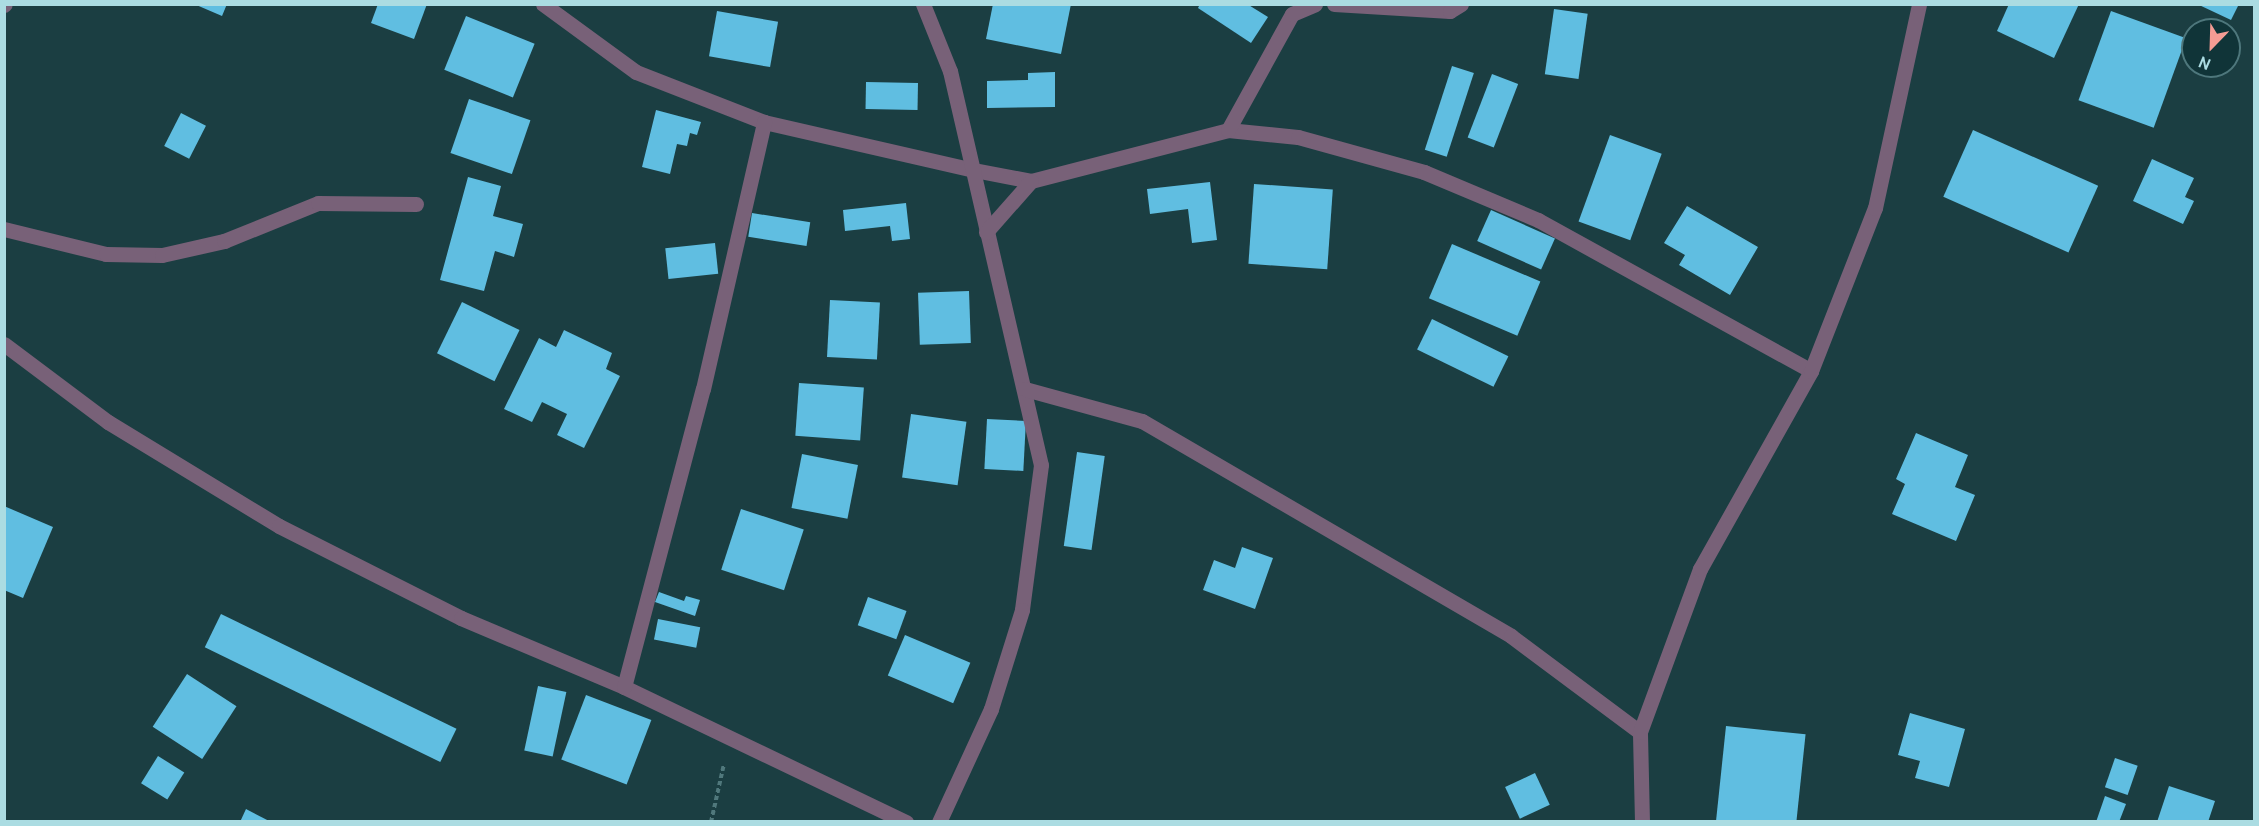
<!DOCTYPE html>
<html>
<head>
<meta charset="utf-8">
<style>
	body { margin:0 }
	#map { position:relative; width:2259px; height:826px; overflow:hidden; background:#1b3e42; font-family:Cabin,sans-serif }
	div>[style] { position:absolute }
	.building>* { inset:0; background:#60bee1; transform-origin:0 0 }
	.path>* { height:4px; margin-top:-2px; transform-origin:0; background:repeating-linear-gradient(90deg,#50787c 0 4.5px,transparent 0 7.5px) }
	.minor>* { height:15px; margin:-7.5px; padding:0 7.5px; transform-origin:7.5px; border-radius:7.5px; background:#786178 }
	span { translate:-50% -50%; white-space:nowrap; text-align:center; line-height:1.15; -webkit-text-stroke:6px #103438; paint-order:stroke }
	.frame { position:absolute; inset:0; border:6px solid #abdce2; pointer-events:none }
	.north { position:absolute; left:2181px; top:18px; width:60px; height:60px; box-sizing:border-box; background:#103438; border:2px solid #4e777c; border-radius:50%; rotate:203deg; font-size:16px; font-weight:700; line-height:24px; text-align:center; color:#abdce2 }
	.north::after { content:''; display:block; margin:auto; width:21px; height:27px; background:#f59c94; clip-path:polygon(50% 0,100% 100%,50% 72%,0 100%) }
</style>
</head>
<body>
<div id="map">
	<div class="building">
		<div style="clip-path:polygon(194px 4px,227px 4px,222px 16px)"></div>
		<div style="clip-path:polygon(378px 4px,427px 4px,414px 39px,371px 23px)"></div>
		<div style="clip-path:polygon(993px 4px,1071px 4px,1061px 54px,986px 39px)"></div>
		<div style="clip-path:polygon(1200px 4px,1247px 4px,1268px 17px,1251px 43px,1198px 8px)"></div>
		<div style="clip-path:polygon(2009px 4px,2079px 4px,2054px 58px,1997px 31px)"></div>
		<div style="clip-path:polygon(2197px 4px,2239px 4px,2231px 20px)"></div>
		<div style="left:1554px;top:9px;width:34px;height:66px;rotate:8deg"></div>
		<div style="left:717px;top:11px;width:62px;height:46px;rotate:10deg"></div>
		<div style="left:2111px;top:11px;width:80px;height:95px;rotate:20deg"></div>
		<div style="left:466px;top:16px;width:74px;height:58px;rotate:22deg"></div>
		<div style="left:1452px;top:66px;width:23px;height:88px;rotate:18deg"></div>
		<div style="clip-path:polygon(1055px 72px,1055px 107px,987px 108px,987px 81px,1028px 80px,1028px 73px)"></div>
		<div style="left:1492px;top:74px;width:28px;height:68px;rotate:21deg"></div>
		<div style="left:866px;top:82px;width:52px;height:27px;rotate:1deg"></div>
		<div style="left:469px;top:99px;width:65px;height:57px;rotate:19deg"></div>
		<div style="clip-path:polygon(656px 110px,701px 122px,697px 135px,690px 133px,687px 146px,677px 144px,670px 174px,642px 167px)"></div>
		<div style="left:181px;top:113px;width:28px;height:37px;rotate:27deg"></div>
		<div style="left:1973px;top:130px;width:137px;height:73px;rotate:24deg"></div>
		<div style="left:1610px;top:135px;width:55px;height:92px;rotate:20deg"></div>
		<div style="clip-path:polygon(2152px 159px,2194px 178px,2185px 197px,2194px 201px,2183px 224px,2133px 201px)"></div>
		<div style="clip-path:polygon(468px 177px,501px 186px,493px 216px,523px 224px,514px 257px,495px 251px,484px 291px,440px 280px)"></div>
		<div style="clip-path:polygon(1210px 182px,1217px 240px,1192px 243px,1188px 209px,1150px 214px,1147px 189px)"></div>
		<div style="left:1254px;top:184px;width:79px;height:80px;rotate:4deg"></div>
		<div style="clip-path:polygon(906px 203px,910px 239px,892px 241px,890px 226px,845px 231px,843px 210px)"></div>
		<div style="clip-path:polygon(1687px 206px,1758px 247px,1730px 295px,1679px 265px,1685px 255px,1664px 243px)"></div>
		<div style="left:1491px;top:210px;width:70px;height:34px;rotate:24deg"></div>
		<div style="left:752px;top:213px;width:59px;height:24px;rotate:9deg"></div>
		<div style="left:715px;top:243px;width:31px;height:50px;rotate:84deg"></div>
		<div style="left:1452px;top:244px;width:96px;height:59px;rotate:23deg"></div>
		<div style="left:969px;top:291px;width:52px;height:51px;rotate:88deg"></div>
		<div style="left:830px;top:300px;width:50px;height:57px;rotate:3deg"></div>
		<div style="left:462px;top:302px;width:64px;height:57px;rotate:26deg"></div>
		<div style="left:1432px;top:319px;width:85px;height:34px;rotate:26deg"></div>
		<div style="clip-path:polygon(564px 330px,612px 353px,606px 369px,620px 376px,584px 448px,557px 435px,567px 414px,542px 402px,532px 422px,504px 409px,539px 338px,556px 347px)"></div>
		<div style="left:799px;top:383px;width:65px;height:53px;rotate:4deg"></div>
		<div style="left:911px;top:414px;width:56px;height:64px;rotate:8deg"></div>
		<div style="left:987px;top:419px;width:39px;height:50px;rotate:3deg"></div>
		<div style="clip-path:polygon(1916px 433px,1968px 455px,1955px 487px,1975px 495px,1956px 541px,1892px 514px,1905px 484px,1896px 479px)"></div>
		<div style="left:1077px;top:452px;width:28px;height:95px;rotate:8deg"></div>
		<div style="left:802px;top:454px;width:57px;height:55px;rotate:11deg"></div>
		<div style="clip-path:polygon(4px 506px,53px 527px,23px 598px,4px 590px)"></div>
		<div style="left:741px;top:509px;width:66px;height:64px;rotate:18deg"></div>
		<div style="clip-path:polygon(1242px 547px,1273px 558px,1255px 609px,1203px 590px,1214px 560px,1235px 568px)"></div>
		<div style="clip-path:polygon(659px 592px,684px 601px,686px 596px,700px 600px,695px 616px,655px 602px)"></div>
		<div style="left:868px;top:597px;width:41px;height:30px;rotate:20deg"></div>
		<div style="left:221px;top:614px;width:262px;height:37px;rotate:26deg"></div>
		<div style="left:658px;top:619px;width:43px;height:21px;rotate:11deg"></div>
		<div style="left:905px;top:635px;width:71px;height:44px;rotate:23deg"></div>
		<div style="left:187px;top:674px;width:59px;height:63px;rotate:33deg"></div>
		<div style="left:538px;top:686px;width:29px;height:66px;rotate:12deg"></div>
		<div style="left:586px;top:695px;width:70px;height:69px;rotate:21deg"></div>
		<div style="clip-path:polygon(1910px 713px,1965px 729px,1949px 787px,1915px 778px,1920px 761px,1898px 755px)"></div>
		<div style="left:1726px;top:726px;width:80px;height:96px;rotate:6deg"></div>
		<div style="left:158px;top:756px;width:31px;height:32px;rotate:32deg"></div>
		<div style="left:2115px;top:758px;width:24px;height:31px;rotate:19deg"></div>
		<div style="left:1535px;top:773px;width:35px;height:33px;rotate:65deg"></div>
		<div style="clip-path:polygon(2169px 786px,2215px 801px,2208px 822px,2157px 822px)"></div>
		<div style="clip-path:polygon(2105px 796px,2126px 804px,2119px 822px,2096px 822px)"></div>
		<div style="clip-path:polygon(246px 809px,271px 822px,240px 822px)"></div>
	</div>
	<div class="path">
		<div style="left:711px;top:822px;width:59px;rotate:-77.4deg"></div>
	</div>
	<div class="minor">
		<div style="left:543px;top:4px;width:115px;rotate:36.2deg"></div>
		<div style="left:636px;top:72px;width:137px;rotate:21.3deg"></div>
		<div style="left:764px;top:122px;width:215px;rotate:12.9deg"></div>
		<div style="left:974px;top:170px;width:58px;rotate:10.9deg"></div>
		<div style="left:1031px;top:181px;width:203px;rotate:-14.5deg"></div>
		<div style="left:1228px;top:130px;width:70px;rotate:5.7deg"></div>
		<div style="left:1298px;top:137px;width:131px;rotate:15.5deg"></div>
		<div style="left:1424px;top:172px;width:124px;rotate:22.8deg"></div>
		<div style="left:1538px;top:220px;width:312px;rotate:28.9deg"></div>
		<div style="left:923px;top:4px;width:72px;rotate:68.1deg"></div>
		<div style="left:950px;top:71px;width:404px;rotate:77deg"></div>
		<div style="left:1041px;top:465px;width:146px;rotate:97.5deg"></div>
		<div style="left:1022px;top:610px;width:104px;rotate:107.4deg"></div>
		<div style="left:991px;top:709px;width:124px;rotate:114.7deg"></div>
		<div style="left:1334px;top:4px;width:116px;rotate:3.5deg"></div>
		<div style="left:1450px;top:11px;width:13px;rotate:-32deg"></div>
		<div style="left:4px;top:5px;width:1px;rotate:-45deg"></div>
		<div style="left:1228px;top:130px;width:132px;rotate:-61.1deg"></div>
		<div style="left:1292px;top:14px;width:25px;rotate:-23deg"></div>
		<div style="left:4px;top:229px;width:105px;rotate:13.8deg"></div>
		<div style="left:106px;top:254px;width:56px;rotate:1deg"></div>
		<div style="left:162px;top:255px;width:64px;rotate:-12.7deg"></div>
		<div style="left:224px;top:241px;width:101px;rotate:-22deg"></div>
		<div style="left:318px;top:203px;width:98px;rotate:0.6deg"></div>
		<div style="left:986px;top:232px;width:68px;rotate:-48.6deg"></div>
		<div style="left:4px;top:344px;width:130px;rotate:36.9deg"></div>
		<div style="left:108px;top:422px;width:200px;rotate:31.3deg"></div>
		<div style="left:279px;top:526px;width:204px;rotate:26.8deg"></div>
		<div style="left:461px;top:618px;width:177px;rotate:22.9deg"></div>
		<div style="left:624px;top:687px;width:313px;rotate:25.6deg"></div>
		<div style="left:1025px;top:389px;width:121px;rotate:15.3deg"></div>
		<div style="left:1142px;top:421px;width:427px;rotate:30.2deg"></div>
		<div style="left:1511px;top:636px;width:161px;rotate:36.7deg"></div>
		<div style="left:624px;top:687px;width:308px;rotate:-75.2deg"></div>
		<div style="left:703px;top:389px;width:274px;rotate:-77.1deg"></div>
		<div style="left:1642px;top:822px;width:90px;rotate:-91.3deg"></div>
		<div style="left:1640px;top:732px;width:174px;rotate:-69.8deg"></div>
		<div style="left:1700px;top:569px;width:227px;rotate:-60.7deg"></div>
		<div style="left:1811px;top:371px;width:175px;rotate:-68.6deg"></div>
		<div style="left:1875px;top:208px;width:209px;rotate:-77.8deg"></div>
	</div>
	<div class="frame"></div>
	<div class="north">N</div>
</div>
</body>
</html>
